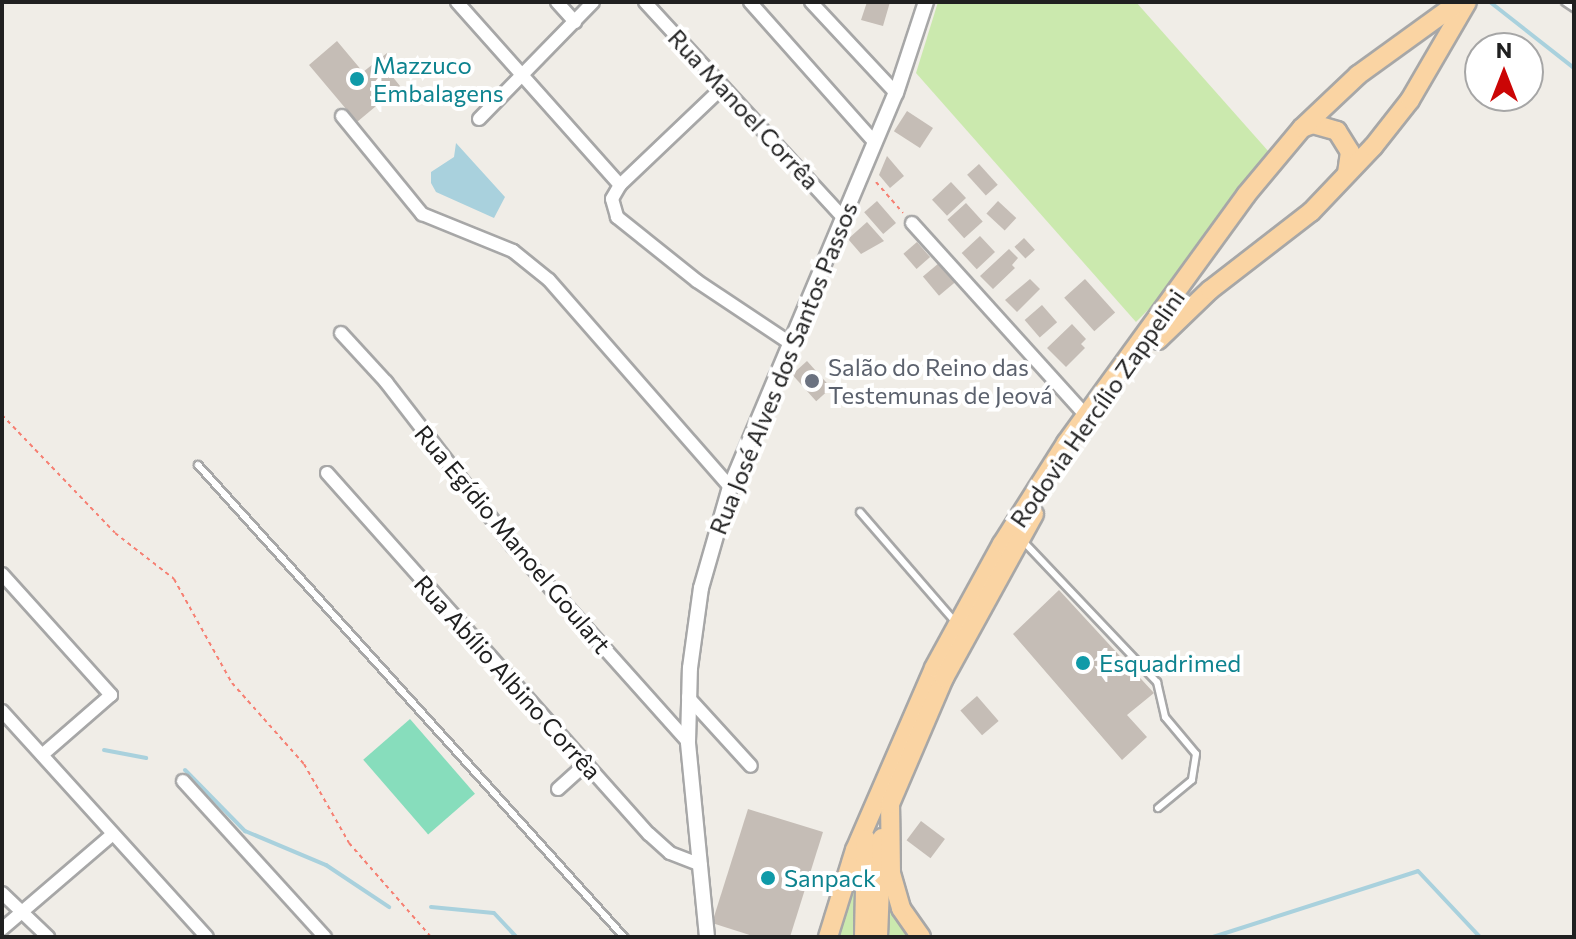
<!DOCTYPE html>
<html>
<head>
<meta charset="utf-8">
<style>
	body { margin:0 }
	#map { position:relative; width:1576px; height:939px; overflow:hidden; background:#f0ede7; font-family:Commissioner,sans-serif }
	div>[style] { position:absolute }
	.grass>* { inset:0; background:#cbe9ae }
	.pitch>* { inset:0; background:#87ddbc; transform-origin:0 0 }
	.water>* { inset:0; background:#a9d1dd }
	.stream>* { height:4px; margin:-2px; padding:0 2px; transform-origin:2px; border-radius:2px; background:#a9d1dd }
	.building>* { inset:0; background:#c5bdb6; transform-origin:0 0 }
	.path>* { height:2px; margin-top:-1px; transform-origin:0; background:repeating-linear-gradient(90deg,#f67f72 0 4px,transparent 0 8px) }
	.roads { filter:drop-shadow(2px 0 #a7a7a7) drop-shadow(-2px 0 #a7a7a7) drop-shadow(0 2px #a7a7a7) drop-shadow(0 -2px #a7a7a7) }
	.service>* { height:6px; margin:-3px; padding:0 3px; transform-origin:3px; border-radius:3px; background:#fff }
	.minor>* { height:12px; margin:-6px; padding:0 6px; transform-origin:6px; border-radius:6px; background:#fff }
	.tertiary>* { height:14px; margin:-7px; padding:0 7px; transform-origin:7px; border-radius:7px; background:#fff }
	.primary>* { height:18px; margin:-9px; padding:0 9px; transform-origin:9px; border-radius:9px; background:#fad4a3 }
	.dots>* { width:22px; height:22px; translate:-50% -50%; box-sizing:border-box; border:4px solid #fff; border-radius:50% }
	span { translate:-50% -50%; white-space:nowrap; text-align:center; line-height:1.15; -webkit-text-stroke:8px #fff; paint-order:stroke }
	.culture-label { font-size:24px; color:#0d838f }
	.left { translate:0 -50%; text-align:left }
	.street-label { font-size:24px; color:#202020 }
	.worship-label { font-size:24px; color:#5b616d }
	.frame { position:absolute; inset:0; border:4px solid #202020; pointer-events:none }
	.north { position:absolute; left:1464px; top:32px; width:80px; height:80px; box-sizing:border-box; background:#fff; border:2px solid #a6a6a6; border-radius:50%; rotate:0deg; font-size:22px; font-weight:700; line-height:32px; text-align:center; color:#202020 }
	.north::after { content:''; display:block; margin:auto; width:28px; height:36px; background:#cb0505; clip-path:polygon(50% 0,100% 100%,50% 72%,0 100%) }
</style>
</head>
<body>
<div id="map">
	<div class="grass">
		<div style="clip-path:polygon(938px 2px,1136px 2px,1269px 152px,1168px 290px,1136px 322px,916px 73px)"></div>
		<div style="clip-path:polygon(857px 870px,859px 937px,839px 937px,843px 921px)"></div>
		<div style="clip-path:polygon(886px 899px,909px 937px,886px 937px)"></div>
	</div>
	<div class="pitch">
		<div style="left:410px;top:719px;width:99px;height:62px;rotate:49deg"></div>
	</div>
	<div class="water">
		<div style="clip-path:polygon(456px 143px,505px 197px,494px 218px,436px 192px,431px 183px,431px 172px,454px 157px)"></div>
	</div>
	<div class="stream">
		<div style="left:1490px;top:2px;width:107px;rotate:38.2deg"></div>
		<div style="left:104px;top:750px;width:43px;rotate:10.8deg"></div>
		<div style="left:185px;top:770px;width:86px;rotate:45.5deg"></div>
		<div style="left:245px;top:831px;width:88px;rotate:22.8deg"></div>
		<div style="left:326px;top:865px;width:76px;rotate:33.7deg"></div>
		<div style="left:431px;top:907px;width:63px;rotate:5.4deg"></div>
		<div style="left:494px;top:913px;width:33px;rotate:47deg"></div>
		<div style="left:1213px;top:937px;width:215px;rotate:-17.8deg"></div>
		<div style="left:1418px;top:871px;width:91px;rotate:46.8deg"></div>
	</div>
	<div class="building">
		<div style="clip-path:polygon(867px 2px,890px 2px,883px 26px,861px 20px)"></div>
		<div style="clip-path:polygon(337px 41px,363px 72px,387px 53px,397px 64px,388px 71px,400px 86px,357px 122px,309px 65px)"></div>
		<div style="left:907px;top:111px;width:31px;height:24px;rotate:33deg"></div>
		<div style="clip-path:polygon(887px 156px,904px 176px,890px 188px,879px 175px)"></div>
		<div style="left:979px;top:164px;width:28px;height:16px;rotate:48deg"></div>
		<div style="left:951px;top:182px;width:22px;height:26px;rotate:47deg"></div>
		<div style="left:877px;top:201px;width:29px;height:17px;rotate:49deg"></div>
		<div style="left:998px;top:201px;width:25px;height:17px;rotate:43deg"></div>
		<div style="left:966px;top:203px;width:25px;height:25px;rotate:48deg"></div>
		<div style="clip-path:polygon(867px 222px,884px 241px,861px 254px,848px 239px)"></div>
		<div style="left:980px;top:236px;width:22px;height:25px;rotate:47deg"></div>
		<div style="left:1024px;top:238px;width:16px;height:13px;rotate:47deg"></div>
		<div style="left:917px;top:242px;width:20px;height:18px;rotate:49deg"></div>
		<div style="clip-path:polygon(1009px 249px,1018px 258px,1012px 265px,1015px 268px,993px 289px,980px 276px)"></div>
		<div style="left:939px;top:263px;width:25px;height:21px;rotate:50deg"></div>
		<div style="clip-path:polygon(1030px 279px,1040px 289px,1017px 312px,1005px 300px)"></div>
		<div style="left:1085px;top:279px;width:45px;height:28px;rotate:48deg"></div>
		<div style="left:1042px;top:305px;width:23px;height:23px;rotate:49deg"></div>
		<div style="clip-path:polygon(1072px 324px,1086px 339px,1081px 344px,1085px 348px,1066px 367px,1047px 348px)"></div>
		<div style="left:807px;top:361px;width:36px;height:20px;rotate:48deg"></div>
		<div style="clip-path:polygon(1059px 590px,1154px 693px,1127px 715px,1147px 737px,1122px 760px,1013px 634px)"></div>
		<div style="left:977px;top:696px;width:33px;height:22px;rotate:49deg"></div>
		<div style="clip-path:polygon(748px 809px,823px 832px,790px 937px,756px 937px,712px 923px)"></div>
		<div style="left:921px;top:821px;width:30px;height:24px;rotate:37deg"></div>
	</div>
	<div class="path">
		<div style="left:876px;top:182px;width:41px;rotate:48.9deg"></div>
		<div style="left:2px;top:415px;width:163px;rotate:46.2deg"></div>
		<div style="left:115px;top:533px;width:75px;rotate:37.9deg"></div>
		<div style="left:174px;top:579px;width:119px;rotate:60.9deg"></div>
		<div style="left:232px;top:683px;width:108px;rotate:48.4deg"></div>
		<div style="left:304px;top:764px;width:91px;rotate:60.3deg"></div>
		<div style="left:349px;top:843px;width:125px;rotate:48.9deg"></div>
	</div>
	<div class="roads">
		<div class="service">
			<div style="left:1565px;top:2px;width:11px;rotate:34deg"></div>
			<div style="left:198px;top:465px;width:636px;rotate:47.93deg"></div>
			<div style="left:860px;top:512px;width:148px;rotate:49.1deg"></div>
			<div style="left:1023px;top:541px;width:195px;rotate:46.5deg"></div>
			<div style="left:1157px;top:682px;width:36px;rotate:77deg"></div>
			<div style="left:1165px;top:717px;width:48px;rotate:50deg"></div>
			<div style="left:1196px;top:754px;width:26px;rotate:99deg"></div>
			<div style="left:1192px;top:780px;width:44px;rotate:140.5deg"></div>
		</div>
		<div class="minor">
			<div style="left:457px;top:2px;width:245px;rotate:48.3deg"></div>
			<div style="left:620px;top:185px;width:16px;rotate:120deg"></div>
			<div style="left:612px;top:199px;width:19px;rotate:74deg"></div>
			<div style="left:617px;top:217px;width:102px;rotate:38.7deg"></div>
			<div style="left:697px;top:281px;width:112px;rotate:33.7deg"></div>
			<div style="left:557px;top:2px;width:27px;rotate:48deg"></div>
			<div style="left:645px;top:2px;width:292px;rotate:47.4deg"></div>
			<div style="left:750px;top:2px;width:188px;rotate:48.4deg"></div>
			<div style="left:811px;top:2px;width:125px;rotate:47deg"></div>
			<div style="left:342px;top:116px;width:127px;rotate:50.8deg"></div>
			<div style="left:422px;top:214px;width:98px;rotate:22.1deg"></div>
			<div style="left:513px;top:251px;width:46px;rotate:38.9deg"></div>
			<div style="left:549px;top:280px;width:275px;rotate:48.8deg"></div>
			<div style="left:479px;top:119px;width:163px;rotate:-45.7deg"></div>
			<div style="left:620px;top:185px;width:142px;rotate:-43.6deg"></div>
			<div style="left:912px;top:223px;width:261px;rotate:47.9deg"></div>
			<div style="left:341px;top:333px;width:67px;rotate:47.4deg"></div>
			<div style="left:386px;top:382px;width:206px;rotate:52.3deg"></div>
			<div style="left:512px;top:545px;width:264px;rotate:48.2deg"></div>
			<div style="left:327px;top:473px;width:484px;rotate:48.3deg"></div>
			<div style="left:649px;top:834px;width:28px;rotate:42deg"></div>
			<div style="left:670px;top:853px;width:33px;rotate:21deg"></div>
			<div style="left:2px;top:574px;width:163px;rotate:48deg"></div>
			<div style="left:111px;top:695px;width:91px;rotate:139deg"></div>
			<div style="left:688px;top:697px;width:93px;rotate:47.6deg"></div>
			<div style="left:2px;top:711px;width:305px;rotate:47.8deg"></div>
			<div style="left:183px;top:781px;width:211px;rotate:47.7deg"></div>
			<div style="left:558px;top:789px;width:38px;rotate:-42deg"></div>
			<div style="left:2px;top:893px;width:64px;rotate:43.7deg"></div>
			<div style="left:2px;top:929px;width:146px;rotate:-40.6deg"></div>
		</div>
		<div class="tertiary">
			<div style="left:707px;top:937px;width:196px;rotate:-95.6deg"></div>
			<div style="left:688px;top:742px;width:74px;rotate:-88.5deg"></div>
			<div style="left:690px;top:668px;width:81px;rotate:-82.2deg"></div>
			<div style="left:701px;top:588px;width:105px;rotate:-74deg"></div>
			<div style="left:730px;top:487px;width:428px;rotate:-67.2deg"></div>
			<div style="left:896px;top:93px;width:96px;rotate:-71.8deg"></div>
		</div>
		<div class="primary">
			<div style="left:1302px;top:128px;width:12px;rotate:-20deg"></div>
			<div style="left:1313px;top:124px;width:25px;rotate:16deg"></div>
			<div style="left:1337px;top:131px;width:25px;rotate:58deg"></div>
			<div style="left:1350px;top:152px;width:22px;rotate:98deg"></div>
			<div style="left:1158px;top:340px;width:72px;rotate:-43.9deg"></div>
			<div style="left:1210px;top:290px;width:128px;rotate:-37.7deg"></div>
			<div style="left:1311px;top:212px;width:90px;rotate:-46.4deg"></div>
			<div style="left:1373px;top:147px;width:60px;rotate:-51.8deg"></div>
			<div style="left:1410px;top:100px;width:113px;rotate:-59.8deg"></div>
			<div style="left:828px;top:937px;width:91px;rotate:-72.8deg"></div>
			<div style="left:855px;top:850px;width:198px;rotate:-66.5deg"></div>
			<div style="left:934px;top:668px;width:141px;rotate:-61.3deg"></div>
			<div style="left:1002px;top:544px;width:120px;rotate:-57.6deg"></div>
			<div style="left:1066px;top:443px;width:306px;rotate:-54deg"></div>
			<div style="left:1246px;top:195px;width:87px;rotate:-50.1deg"></div>
			<div style="left:1302px;top:128px;width:77px;rotate:-43.4deg"></div>
			<div style="left:1358px;top:75px;width:125px;rotate:-35.9deg"></div>
			<div style="left:864px;top:937px;width:98px;rotate:-88.8deg"></div>
			<div style="left:878px;top:937px;width:99px;rotate:-87.7deg"></div>
			<div style="left:921px;top:937px;width:35px;rotate:-125deg"></div>
			<div style="left:901px;top:908px;width:36px;rotate:-106deg"></div>
			<div style="left:891px;top:873px;width:69px;rotate:-90.8deg"></div>
			<div style="left:890px;top:804px;width:137px;rotate:-66.8deg"></div>
			<div style="left:944px;top:678px;width:187px;rotate:-61.2deg"></div>
		</div>
	</div>
	<div class="dots">
		<div style="left:357px;top:79px;background:#0f9aa8"></div>
		<div style="left:812px;top:381px;background:#6b7280"></div>
		<div style="left:1083px;top:663px;background:#0f9aa8"></div>
		<div style="left:768px;top:878px;background:#0f9aa8"></div>
	</div>
	<div class="culture-label">
		<span class="left" style="left:373px;top:79px">Mazzuco<br>Embalagens</span>
		<span class="left" style="left:1099px;top:663px">Esquadrimed</span>
		<span class="left" style="left:784px;top:878px">Sanpack</span>
	</div>
	<div class="street-label">
		<span style="left:744px;top:109px;rotate:47deg">Rua Manoel Corrêa</span>
		<span style="left:783px;top:368px;rotate:-68deg">Rua José Alves dos Santos Passos</span>
		<span style="left:1097px;top:408px;rotate:-55deg">Rodovia Hercílio Zappelini</span>
		<span style="left:513px;top:539px;rotate:50deg">Rua Egídio Manoel Goulart</span>
		<span style="left:508px;top:677px;rotate:48deg">Rua Abílio Albino Corrêa</span>
	</div>
	<div class="worship-label">
		<span class="left" style="left:828px;top:381px">Salão do Reino das<br>Testemunas de Jeová</span>
	</div>
	<div class="frame"></div>
	<div class="north">N</div>
</div>
</body>
</html>
